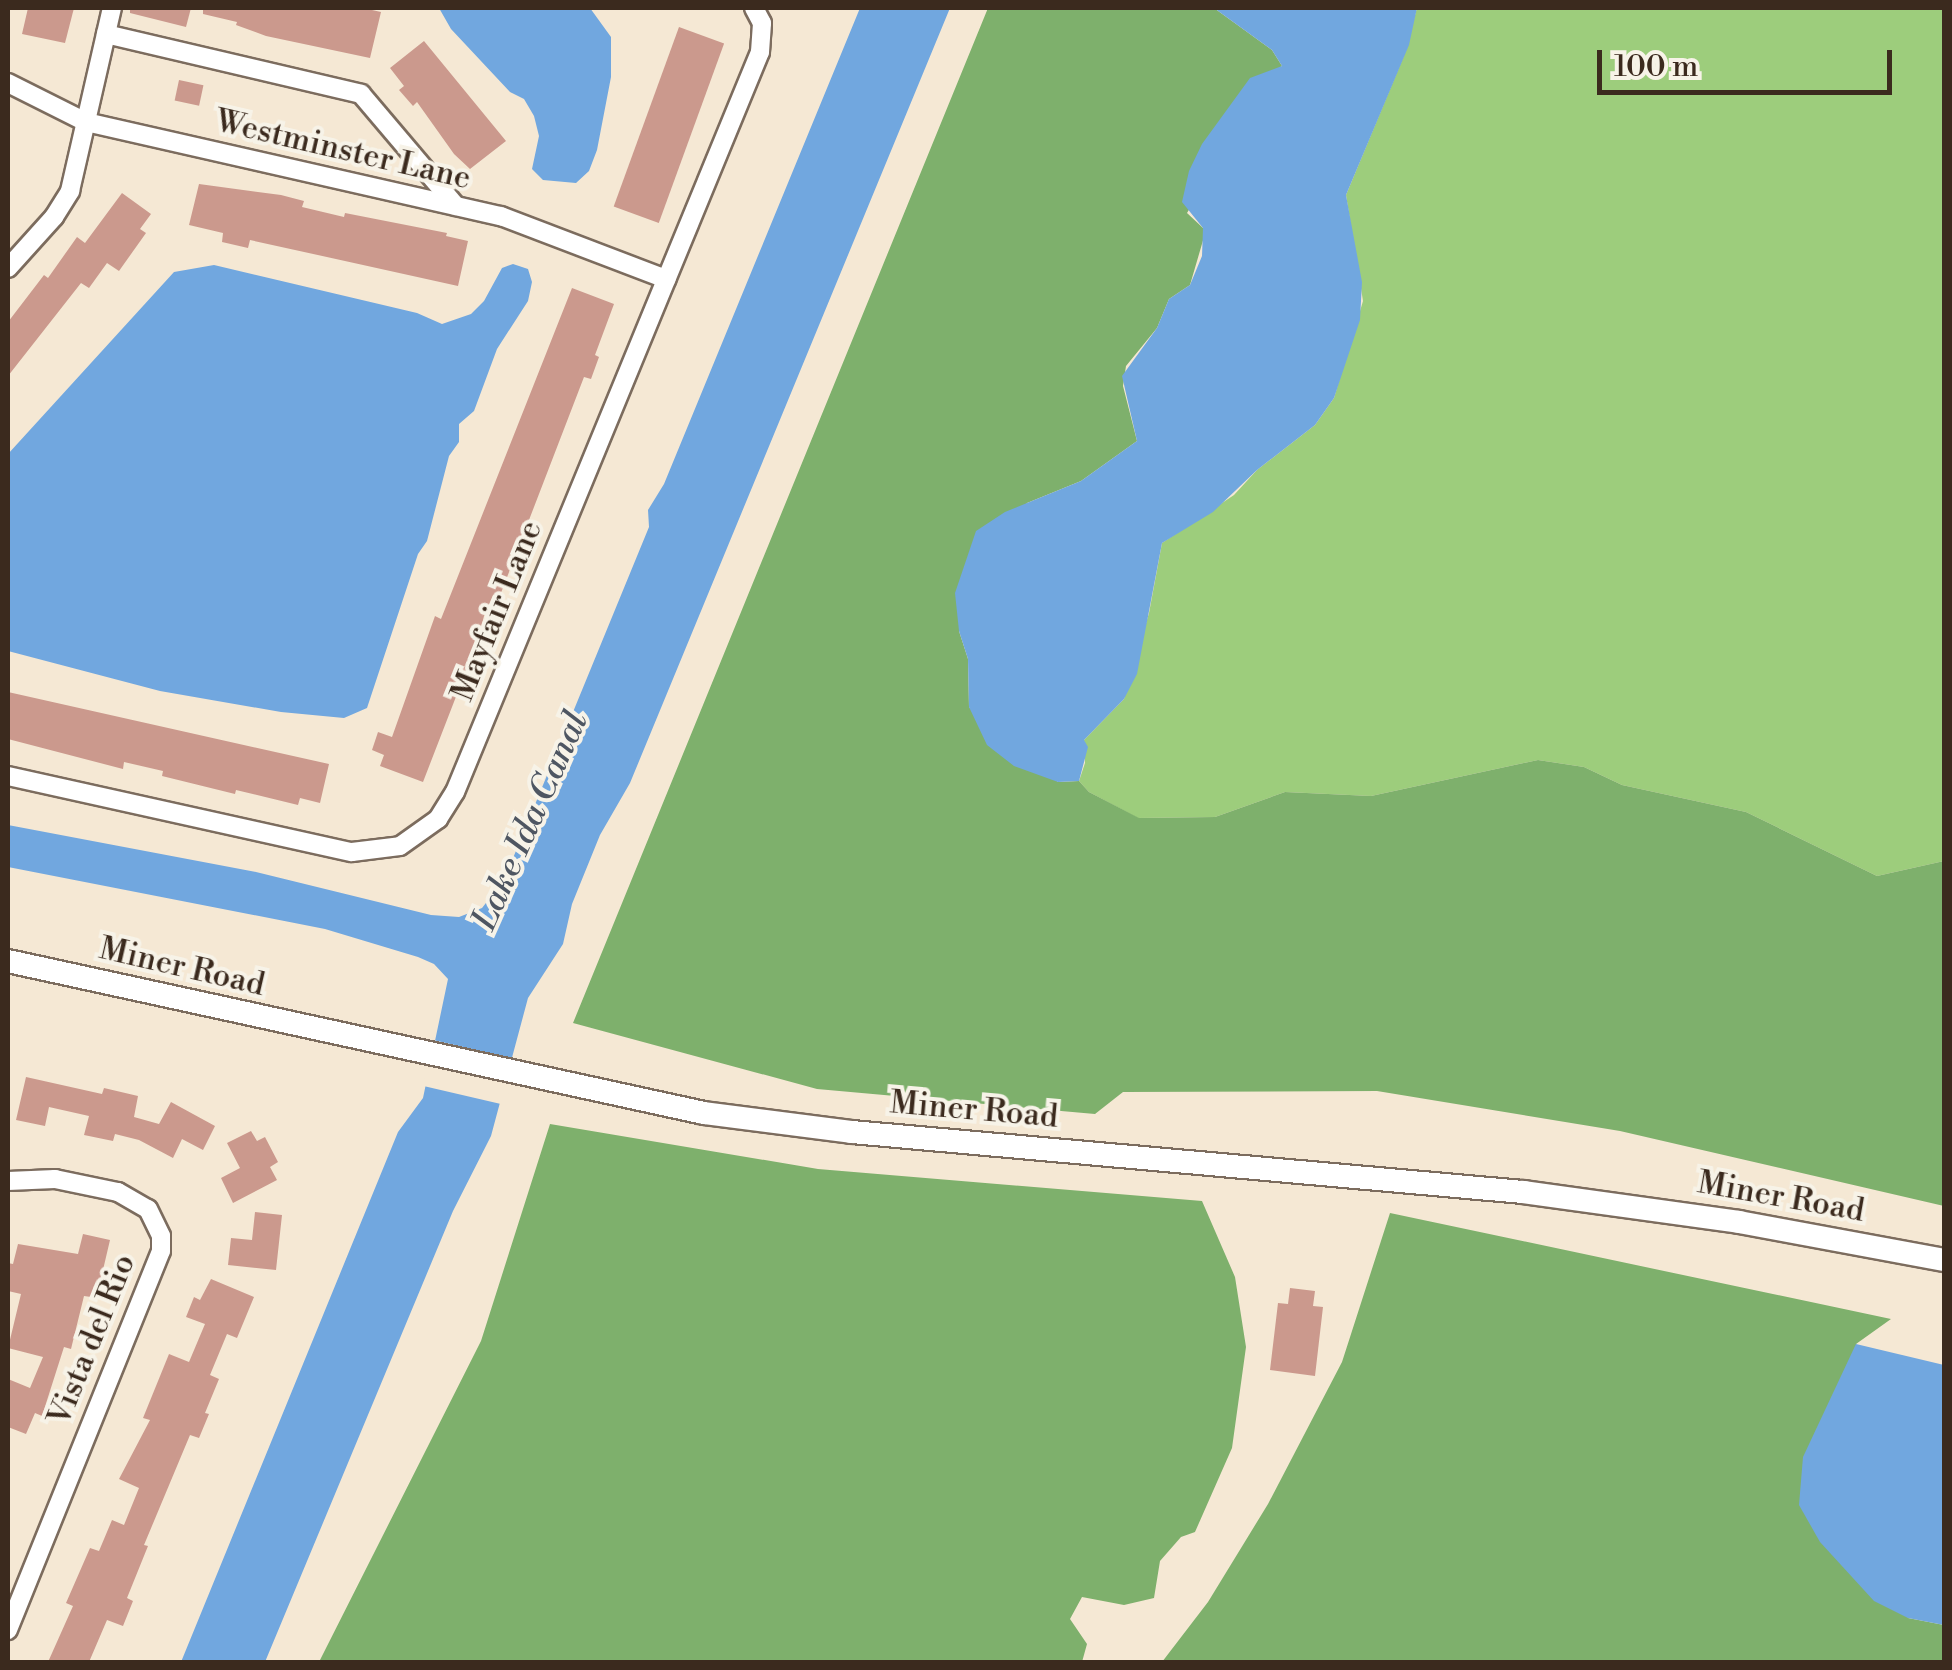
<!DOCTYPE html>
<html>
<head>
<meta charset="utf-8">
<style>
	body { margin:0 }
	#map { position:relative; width:1952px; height:1670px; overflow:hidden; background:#f5e8d4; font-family:"Libre Bodoni",serif }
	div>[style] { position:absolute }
	.green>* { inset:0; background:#9dcd7c }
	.forest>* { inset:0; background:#7eb06c }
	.water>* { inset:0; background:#71a7df }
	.pier>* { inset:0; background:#f5e8d4; transform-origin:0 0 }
	.building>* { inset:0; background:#cb998d; transform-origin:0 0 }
	.roads { filter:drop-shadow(2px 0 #7c6c5e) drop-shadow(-2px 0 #7c6c5e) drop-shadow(0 2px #7c6c5e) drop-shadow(0 -2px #7c6c5e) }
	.minor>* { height:18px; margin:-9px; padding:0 9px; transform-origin:9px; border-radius:9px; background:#fff }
	.tertiary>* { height:22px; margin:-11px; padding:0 11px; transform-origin:11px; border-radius:11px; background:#fff }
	span { translate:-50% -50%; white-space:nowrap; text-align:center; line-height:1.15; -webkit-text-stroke:8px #f7f3e8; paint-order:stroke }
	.street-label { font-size:32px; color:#3b2a1e }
	.water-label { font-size:35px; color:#4e5662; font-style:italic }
	.frame { position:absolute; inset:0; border:10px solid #3b2a1e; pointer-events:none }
	.scale { position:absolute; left:1597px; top:50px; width:295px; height:45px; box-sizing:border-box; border:5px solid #3b2a1e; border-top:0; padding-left:12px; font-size:30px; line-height:35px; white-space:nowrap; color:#3b2a1e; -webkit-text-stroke:8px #f7f3e8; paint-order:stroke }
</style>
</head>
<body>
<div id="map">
	<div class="green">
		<div style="clip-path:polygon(1417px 8px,1944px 8px,1944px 861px,1877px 876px,1746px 812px,1622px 785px,1584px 767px,1538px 760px,1371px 796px,1285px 792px,1215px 817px,1138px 818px,1089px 792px,1079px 781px,1085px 763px,1084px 740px,1124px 699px,1149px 613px,1162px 543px,1234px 495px,1257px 470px,1315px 425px,1334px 398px,1363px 301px,1346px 195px,1403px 58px)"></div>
	</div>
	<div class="forest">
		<div style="clip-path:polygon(988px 8px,1214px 8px,1272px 50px,1282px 66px,1270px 74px,1187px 213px,1203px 228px,1204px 237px,1190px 285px,1169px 299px,1157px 328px,1126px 366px,1123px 386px,1137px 441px,1081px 481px,1027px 503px,959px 631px,968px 659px,969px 707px,1058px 782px,1079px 781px,1089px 792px,1139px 818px,1215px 817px,1285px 792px,1371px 796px,1538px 760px,1584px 767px,1622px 785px,1746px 812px,1877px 876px,1944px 861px,1944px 1206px,1620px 1131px,1377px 1091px,1123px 1092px,1095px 1114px,817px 1089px,573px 1023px)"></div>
		<div style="clip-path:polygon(550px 1124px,818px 1169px,1202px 1201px,1235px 1277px,1246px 1347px,1232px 1448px,1195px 1532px,1181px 1537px,1160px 1561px,1154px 1598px,1124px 1605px,1082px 1597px,1070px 1619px,1087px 1644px,1082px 1662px,319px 1662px,481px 1341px)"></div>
		<div style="clip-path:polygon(1390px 1213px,1891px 1319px,1856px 1344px,1908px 1618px,1944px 1625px,1944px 1662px,1162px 1662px,1208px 1602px,1268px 1504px,1342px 1362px)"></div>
	</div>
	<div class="water">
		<div style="clip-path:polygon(439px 8px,590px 8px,611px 37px,611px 77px,597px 150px,589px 171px,576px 183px,543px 180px,532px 169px,539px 136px,534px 116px,524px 99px,510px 92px,451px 29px)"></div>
		<div style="clip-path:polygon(860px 8px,950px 8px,630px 783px,600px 835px,572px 904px,563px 944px,528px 998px,491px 1136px,453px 1211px,265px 1662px,181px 1662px,398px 1132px,423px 1098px,448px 979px,434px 964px,418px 957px,325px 929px,8px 867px,8px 825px,256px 872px,431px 915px,459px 917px,482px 908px,504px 880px,649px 527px,648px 510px,664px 484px)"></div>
		<div style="clip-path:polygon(1214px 8px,1417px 8px,1409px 45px,1346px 195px,1362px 282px,1360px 320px,1334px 398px,1315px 425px,1257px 470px,1213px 512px,1162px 543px,1137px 674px,1124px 699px,1084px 740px,1088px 747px,1079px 781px,1058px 782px,1014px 766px,987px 745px,969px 707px,968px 659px,959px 631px,955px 593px,976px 531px,1005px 512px,1081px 481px,1137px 441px,1122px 376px,1157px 328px,1169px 299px,1190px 285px,1202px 256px,1203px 228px,1182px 202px,1189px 171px,1202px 144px,1250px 78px,1282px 66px,1272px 50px)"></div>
		<div style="clip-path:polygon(513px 264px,528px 269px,532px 282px,528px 301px,497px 349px,474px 411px,459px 424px,459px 442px,449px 456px,427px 541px,418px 554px,367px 708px,344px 718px,281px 712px,160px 691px,8px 651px,8px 454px,174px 272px,214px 265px,417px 313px,442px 324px,471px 314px,484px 301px,502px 268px)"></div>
		<div style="clip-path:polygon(1856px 1344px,1944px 1365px,1944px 1625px,1908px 1618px,1874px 1601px,1820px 1542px,1799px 1505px,1803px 1457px)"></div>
	</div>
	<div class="pier">
		<div style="left:433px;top:1040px;width:86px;height:47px;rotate:13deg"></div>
	</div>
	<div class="building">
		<div style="clip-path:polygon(28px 8px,74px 8px,65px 43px,22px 34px)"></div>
		<div style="clip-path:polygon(130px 8px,191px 8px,186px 27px,130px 13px)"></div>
		<div style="clip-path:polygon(203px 8px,363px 8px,381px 12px,370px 58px,266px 36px,236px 25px,237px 22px,203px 14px)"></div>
		<div style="left:679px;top:27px;width:48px;height:191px;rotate:20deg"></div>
		<div style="clip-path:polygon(424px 41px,506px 141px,470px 169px,454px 154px,417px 102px,413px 106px,399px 90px,404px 86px,390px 68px)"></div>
		<div style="left:179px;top:80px;width:25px;height:21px;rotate:12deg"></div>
		<div style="clip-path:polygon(199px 184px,281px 195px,304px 201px,302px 207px,344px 217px,345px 213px,447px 233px,446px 236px,468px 241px,458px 286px,250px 240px,248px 248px,222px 242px,223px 233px,189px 225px)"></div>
		<div style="clip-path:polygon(122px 193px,151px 214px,140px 229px,146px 233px,119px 271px,107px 263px,89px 288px,81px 283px,8px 376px,8px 322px,44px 275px,48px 278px,77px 237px,85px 243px)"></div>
		<div style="clip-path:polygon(572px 288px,614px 304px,595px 355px,599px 357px,591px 379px,584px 377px,499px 598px,493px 595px,484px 616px,468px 678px,464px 676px,423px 782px,380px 766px,384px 755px,372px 750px,378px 732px,392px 737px,435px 616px,441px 619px)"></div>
		<div style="clip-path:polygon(8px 692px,329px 764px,320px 803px,300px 798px,298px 805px,236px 790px,235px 794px,162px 776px,163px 771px,124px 762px,123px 769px,8px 739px)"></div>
		<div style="clip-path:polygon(26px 1077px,102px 1094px,104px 1088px,138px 1096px,134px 1117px,159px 1124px,171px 1102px,215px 1126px,203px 1150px,182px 1139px,173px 1158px,139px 1140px,115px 1134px,113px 1141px,84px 1135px,89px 1116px,49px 1107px,45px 1126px,16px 1120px)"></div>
		<div style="clip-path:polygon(251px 1131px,257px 1141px,265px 1137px,278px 1162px,270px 1167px,277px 1180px,233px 1203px,221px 1178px,240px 1168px,227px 1143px)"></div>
		<div style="clip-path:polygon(255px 1212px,282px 1215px,276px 1270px,228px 1265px,231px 1238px,252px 1240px)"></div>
		<div style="clip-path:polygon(83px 1234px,110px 1240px,99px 1287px,94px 1286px,91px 1297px,84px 1296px,71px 1349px,64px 1347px,42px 1416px,35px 1413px,26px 1434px,8px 1427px,8px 1379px,30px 1388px,43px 1357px,8px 1348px,21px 1294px,8px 1291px,8px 1263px,13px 1264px,18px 1244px,78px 1254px)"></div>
		<div style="clip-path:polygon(211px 1279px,254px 1297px,237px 1338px,227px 1334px,210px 1375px,219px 1379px,205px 1413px,209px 1414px,199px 1438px,190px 1435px,144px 1545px,148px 1546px,127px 1598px,133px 1601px,123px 1626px,107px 1620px,89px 1662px,48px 1662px,73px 1606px,66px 1603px,90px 1548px,99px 1551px,112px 1520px,124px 1525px,139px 1488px,119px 1479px,150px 1420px,143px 1418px,169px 1354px,189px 1362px,205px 1324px,186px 1317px,194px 1297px,200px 1300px)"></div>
		<div style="clip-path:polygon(1290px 1288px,1315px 1291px,1313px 1306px,1323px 1307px,1315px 1376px,1270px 1370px,1278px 1303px,1288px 1304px)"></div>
	</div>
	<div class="roads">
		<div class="minor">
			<div style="left:106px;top:34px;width:262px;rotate:13.2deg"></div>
			<div style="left:361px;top:94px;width:147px;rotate:49.7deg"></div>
			<div style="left:8px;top:83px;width:87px;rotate:26.6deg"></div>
			<div style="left:86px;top:122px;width:426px;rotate:12.8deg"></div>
			<div style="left:501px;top:216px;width:177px;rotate:20.9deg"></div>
			<div style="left:8px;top:268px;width:69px;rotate:-48deg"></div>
			<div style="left:54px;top:217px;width:31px;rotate:-58deg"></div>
			<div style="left:70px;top:191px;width:188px;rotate:-77.1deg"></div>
			<div style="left:8px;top:776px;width:352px;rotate:12.5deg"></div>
			<div style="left:352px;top:852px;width:48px;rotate:-7.1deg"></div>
			<div style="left:400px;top:846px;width:47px;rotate:-35.4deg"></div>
			<div style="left:438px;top:819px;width:32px;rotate:-58deg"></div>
			<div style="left:455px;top:792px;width:800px;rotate:-67.6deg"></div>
			<div style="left:760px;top:52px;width:29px;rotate:-86deg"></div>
			<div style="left:762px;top:23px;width:17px;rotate:-118deg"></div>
			<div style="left:8px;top:1181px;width:47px;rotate:-2.4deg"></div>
			<div style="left:55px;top:1179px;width:64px;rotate:11.7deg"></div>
			<div style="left:118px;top:1192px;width:34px;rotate:30deg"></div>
			<div style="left:148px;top:1209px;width:30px;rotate:64deg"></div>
			<div style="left:161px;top:1236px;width:15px;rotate:90deg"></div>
			<div style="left:161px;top:1251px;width:409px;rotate:112deg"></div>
		</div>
		<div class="tertiary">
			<div style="left:8px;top:961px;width:712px;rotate:12.32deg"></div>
			<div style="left:704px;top:1113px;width:149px;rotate:7.3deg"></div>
			<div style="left:852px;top:1132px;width:674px;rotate:5.11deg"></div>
			<div style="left:1523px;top:1192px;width:218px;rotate:7.9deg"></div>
			<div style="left:1739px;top:1222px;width:208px;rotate:10.5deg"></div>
		</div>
	</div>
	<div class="street-label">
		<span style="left:343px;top:150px;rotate:13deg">Westminster Lane</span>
		<span style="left:497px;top:611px;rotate:-68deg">Mayfair Lane</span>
		<span style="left:182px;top:967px;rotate:13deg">Miner Road</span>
		<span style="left:974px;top:1110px;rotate:5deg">Miner Road</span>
		<span style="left:1781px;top:1197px;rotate:10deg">Miner Road</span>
		<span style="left:92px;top:1340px;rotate:-68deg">Vista del Rio</span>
	</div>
	<div class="water-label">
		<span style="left:531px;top:821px;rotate:-66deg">Lake Ida Canal</span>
	</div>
	<div class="frame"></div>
	<div class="scale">100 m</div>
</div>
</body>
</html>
